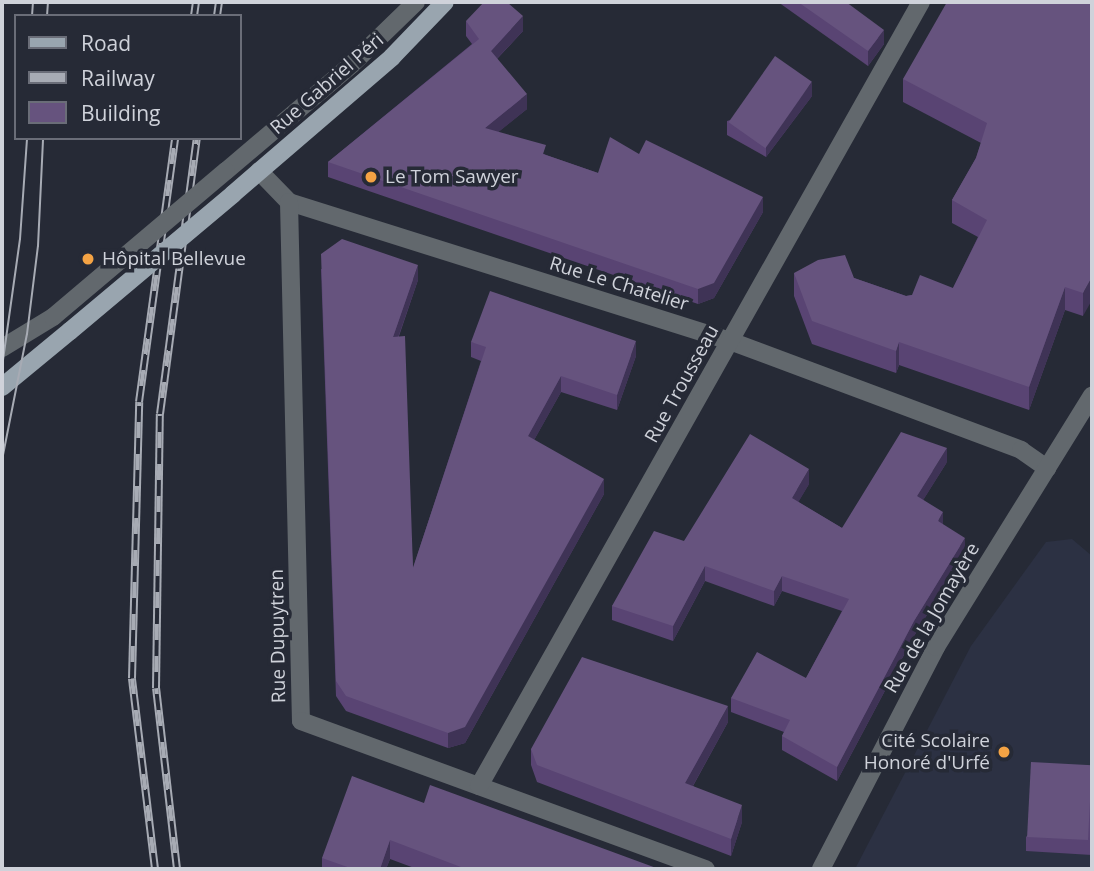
<!DOCTYPE html>
<html>
<head>
<meta charset="utf-8">
<style>
	body { margin:0 }
	#map { position:relative; width:1094px; height:871px; overflow:hidden; background:#262a36; font-family:"Open Sans",sans-serif }
	div>[style] { position:absolute }
	.built>* { inset:0; background:#2c3143 }
	.minor>* { height:18px; margin:-9px; padding:0 9px; transform-origin:9px; border-radius:9px; background:#62686d }
	.major>* { height:18px; margin:-9px; padding:0 9px; transform-origin:9px; border-radius:9px; background:#99a5af }
	.tram>* { height:2px; margin:-1px; padding:0 1px; transform-origin:1px; border-radius:1px; background:#a7abb4 }
	.rail>* { height:8px; margin-top:-4px; transform-origin:0; background:repeating-linear-gradient(90deg,#262a36 0 16px,#a7abb4 0 32px); box-sizing:border-box; border-block:2px solid #a7abb4 }
	.minor-bridge>* { height:18px; margin:-9px; padding:0 9px; transform-origin:9px; border-radius:9px; background:#62686d }
	.major-bridge>* { height:18px; margin:-9px; padding:0 9px; transform-origin:9px; border-radius:9px; background:#99a5af }
	.wall>* { inset:0; background:#594473 }
	.shaded-wall>* { inset:0; background:#3f3356 }
	.building>* { inset:0; background:#66537e; transform-origin:0 0 }
	.dots>* { width:19px; height:19px; translate:-50% -50%; box-sizing:border-box; border:4px solid #262a36; border-radius:50% }
	span { translate:-50% -50%; white-space:nowrap; text-align:center; line-height:1.15; -webkit-text-stroke:7px #262a36; paint-order:stroke }
	.street-label { font-size:19px; color:#cfd2da }
	.poi-label { font-size:19px; color:#cfd2da }
	.left { translate:0 -50%; text-align:left }
	.right { translate:-100% -50%; text-align:right }
	.frame { position:absolute; inset:0; border:4px solid #cfd2da; pointer-events:none }
	.legend { position:absolute; left:14px; top:14px; width:228px; height:126px; box-sizing:border-box; background:#262a36; border:2px solid #6a6d78; margin:0; padding:9px 12px; list-style:none; font-size:21px; color:#cfd2da }
	.legend li { display:flex; align-items:center; gap:14px; height:35px }
	.legend b { width:35px; border:2px solid #6a6d78 }
</style>
</head>
<body>
<div id="map">
	<div class="built">
		<div style="clip-path:polygon(1072px 539px,1092px 556px,1092px 869px,855px 869px,971px 646px,1046px 542px)"></div>
	</div>
	<div class="minor">
		<div style="left:226px;top:171px;width:165px;rotate:-40.3deg"></div>
		<div style="left:352px;top:64px;width:89px;rotate:-44.1deg"></div>
		<div style="left:259px;top:171px;width:43px;rotate:45.9deg"></div>
		<div style="left:289px;top:202px;width:462px;rotate:17.5deg"></div>
		<div style="left:730px;top:341px;width:311px;rotate:20.5deg"></div>
		<div style="left:1021px;top:450px;width:32px;rotate:35deg"></div>
		<div style="left:289px;top:202px;width:519px;rotate:88.68deg"></div>
		<div style="left:301px;top:721px;width:431px;rotate:20.1deg"></div>
		<div style="left:2px;top:348px;width:60px;rotate:-31.3deg"></div>
		<div style="left:479px;top:786px;width:900px;rotate:-60.59deg"></div>
		<div style="left:821px;top:869px;width:250px;rotate:-62.6deg"></div>
		<div style="left:936px;top:647px;width:296px;rotate:-58.2deg"></div>
	</div>
	<div class="major">
		<div style="left:233px;top:194px;width:210px;rotate:-40.7deg"></div>
		<div style="left:392px;top:57px;width:76px;rotate:-46.1deg"></div>
		<div style="left:2px;top:387px;width:88px;rotate:-39.5deg"></div>
	</div>
	<div class="tram">
		<div style="left:32px;top:16px;width:14px;rotate:-86deg"></div>
		<div style="left:47px;top:16px;width:14px;rotate:-86deg"></div>
		<div style="left:2px;top:367px;width:129px;rotate:-82deg"></div>
		<div style="left:20px;top:239px;width:101px;rotate:-86deg"></div>
		<div style="left:2px;top:460px;width:128px;rotate:-78.8deg"></div>
		<div style="left:27px;top:334px;width:89px;rotate:-82.9deg"></div>
		<div style="left:38px;top:246px;width:108px;rotate:-87.3deg"></div>
	</div>
	<div class="rail">
		<div style="left:194px;top:16px;width:14px;rotate:-82deg"></div>
		<div style="left:217px;top:16px;width:14px;rotate:-82deg"></div>
		<div style="left:155px;top:869px;width:192px;rotate:-96.9deg"></div>
		<div style="left:132px;top:678px;width:276px;rotate:-88.5deg"></div>
		<div style="left:139px;top:402px;width:266px;rotate:-82.2deg"></div>
		<div style="left:177px;top:869px;width:182px;rotate:-96.6deg"></div>
		<div style="left:156px;top:688px;width:274px;rotate:-89.2deg"></div>
		<div style="left:160px;top:414px;width:278px;rotate:-82.4deg"></div>
	</div>
	<div class="minor-bridge">
		<div style="left:53px;top:317px;width:226px;rotate:-40.2deg"></div>
	</div>
	<div class="major-bridge">
		<div style="left:70px;top:331px;width:213px;rotate:-40deg"></div>
	</div>
	<div class="wall">
		<div style="clip-path:polygon(778px 2px,846px 2px,884px 44px,868px 66px)"></div>
		<div style="clip-path:polygon(1092px 2px,1083px 316px,1065px 310px,1029px 410px,899px 365px,896px 373px,812px 344px,794px 296px,794px 273px,854px 278px,906px 296px,953px 288px,978px 237px,952px 223px,952px 200px,976px 158px,981px 143px,903px 102px,903px 79px)"></div>
		<div style="clip-path:polygon(466px 21px,523px 31px,497px 59px,527px 109px,498px 132px,546px 155px,598px 173px,639px 154px,763px 212px,714px 298px,698px 304px,328px 177px,328px 162px,472px 44px,466px 36px)"></div>
		<div style="clip-path:polygon(812px 96px,766px 157px,727px 135px,727px 121px)"></div>
		<div style="clip-path:polygon(321px 269px,418px 280px,399px 336px,413px 568px,481px 361px,471px 357px,471px 342px,636px 356px,617px 410px,561px 392px,534px 440px,604px 494px,465px 743px,448px 748px,346px 711px,336px 696px)"></div>
		<div style="clip-path:polygon(947px 462px,923px 500px,965px 553px,914px 636px,837px 781px,782px 750px,782px 736px,784px 732px,731px 712px,731px 698px,806px 678px,842px 611px,782px 591px,774px 606px,705px 581px,673px 641px,612px 620px,612px 606px,684px 541px,809px 484px,798px 502px,842px 528px)"></div>
		<div style="clip-path:polygon(728px 722px,693px 786px,742px 822px,731px 856px,537px 782px,531px 765px,531px 749px)"></div>
		<div style="clip-path:polygon(1092px 765px,1092px 855px,1026px 851px,1026px 837px)"></div>
		<div style="clip-path:polygon(424px 803px,659px 869px,417px 869px,390px 859px,386px 869px,322px 869px,322px 858px)"></div>
	</div>
	<div class="shaded-wall">
		<div style="clip-path:polygon(523px 16px,523px 31px,491px 65px,491px 51px)"></div>
		<div style="clip-path:polygon(884px 30px,884px 44px,868px 66px,868px 51px)"></div>
		<div style="clip-path:polygon(812px 82px,812px 96px,766px 157px,766px 143px)"></div>
		<div style="clip-path:polygon(527px 94px,527px 109px,485px 143px,485px 128px)"></div>
		<div style="clip-path:polygon(763px 197px,763px 212px,714px 298px,698px 304px,698px 289px)"></div>
		<div style="clip-path:polygon(418px 265px,418px 280px,393px 352px,393px 337px)"></div>
		<div style="clip-path:polygon(1092px 277px,1092px 300px,1083px 316px,1083px 293px)"></div>
		<div style="clip-path:polygon(1065px 287px,1065px 310px,1029px 410px,1029px 387px)"></div>
		<div style="clip-path:polygon(636px 341px,636px 356px,617px 410px,617px 395px)"></div>
		<div style="clip-path:polygon(899px 342px,899px 365px,896px 373px,896px 351px)"></div>
		<div style="clip-path:polygon(561px 376px,561px 392px,528px 451px,528px 436px)"></div>
		<div style="clip-path:polygon(947px 448px,947px 462px,917px 510px,917px 496px)"></div>
		<div style="clip-path:polygon(809px 469px,809px 484px,792px 513px,792px 498px)"></div>
		<div style="clip-path:polygon(604px 479px,604px 494px,465px 743px,448px 748px,448px 733px)"></div>
		<div style="clip-path:polygon(943px 512px,943px 527px,938px 521px)"></div>
		<div style="clip-path:polygon(965px 538px,965px 553px,914px 636px,837px 781px,837px 767px,914px 621px)"></div>
		<div style="clip-path:polygon(705px 566px,705px 581px,673px 641px,673px 626px)"></div>
		<div style="clip-path:polygon(782px 576px,782px 591px,774px 606px,774px 591px)"></div>
		<div style="clip-path:polygon(728px 706px,728px 722px,685px 800px,685px 783px)"></div>
		<div style="clip-path:polygon(742px 805px,742px 822px,731px 856px,731px 839px)"></div>
		<div style="clip-path:polygon(390px 840px,390px 859px,386px 869px,380px 869px)"></div>
	</div>
	<div class="building">
		<div style="clip-path:polygon(484px 2px,507px 2px,523px 16px,491px 51px,527px 94px,485px 128px,546px 145px,543px 154px,598px 173px,610px 137px,639px 154px,646px 140px,763px 197px,714px 283px,698px 289px,328px 162px,479px 39px,466px 21px)"></div>
		<div style="clip-path:polygon(798px 2px,846px 2px,884px 30px,868px 51px)"></div>
		<div style="clip-path:polygon(947px 2px,1092px 2px,1092px 277px,1083px 293px,1065px 287px,1029px 387px,899px 342px,896px 351px,812px 321px,794px 273px,818px 260px,845px 255px,854px 278px,906px 296px,912px 295px,920px 275px,953px 288px,987px 220px,952px 200px,976px 158px,987px 123px,903px 79px)"></div>
		<div style="left:775px;top:56px;width:45px;height:81px;rotate:35deg"></div>
		<div style="clip-path:polygon(342px 239px,418px 265px,393px 337px,405px 336px,413px 568px,486px 347px,471px 342px,490px 291px,636px 341px,617px 395px,561px 376px,528px 436px,604px 479px,465px 727px,448px 733px,346px 696px,336px 681px,321px 254px)"></div>
		<div style="clip-path:polygon(901px 432px,947px 448px,917px 496px,943px 512px,938px 521px,965px 538px,914px 621px,837px 767px,782px 736px,790px 720px,731px 698px,757px 652px,806px 678px,849px 599px,782px 576px,774px 591px,705px 566px,673px 626px,612px 606px,654px 531px,684px 541px,750px 434px,809px 469px,792px 498px,842px 528px)"></div>
		<div style="clip-path:polygon(582px 657px,728px 706px,685px 783px,742px 805px,731px 839px,537px 765px,531px 749px)"></div>
		<div style="left:1031px;top:762px;width:61px;height:75px;rotate:3deg"></div>
		<div style="clip-path:polygon(352px 776px,424px 803px,430px 785px,659px 869px,466px 869px,390px 840px,380px 869px,353px 869px,322px 858px)"></div>
	</div>
	<div class="dots">
		<div style="left:371px;top:177px;background:#f4a344"></div>
		<div style="left:88px;top:259px;background:#f4a344"></div>
		<div style="left:1004px;top:752px;background:#f4a344"></div>
	</div>
	<div class="street-label">
		<span style="left:327px;top:84px;rotate:-41deg">Rue Gabriel Péri</span>
		<span style="left:619px;top:284px;rotate:17deg">Rue Le Chatelier</span>
		<span style="left:682px;top:384px;rotate:-61deg">Rue Trousseau</span>
		<span style="left:932px;top:618px;rotate:-60deg">Rue de la Jomayère</span>
		<span style="left:278px;top:636px;rotate:-91deg">Rue Dupuytren</span>
	</div>
	<div class="poi-label">
		<span class="left" style="left:385px;top:177px">Le Tom Sawyer</span>
		<span class="left" style="left:102px;top:259px">Hôpital Bellevue</span>
		<span class="right" style="left:990px;top:752px">Cité Scolaire<br>Honoré d'Urfé</span>
	</div>
	<div class="frame"></div>
	<ul class="legend">
	<li><b style="height:9px;background:#99a5af"></b>Road</li>
	<li><b style="height:9px;background:#a7abb4"></b>Railway</li>
	<li><b style="height:19px;background:#66537e"></b>Building</li>
	</ul>
</div>
</body>
</html>
